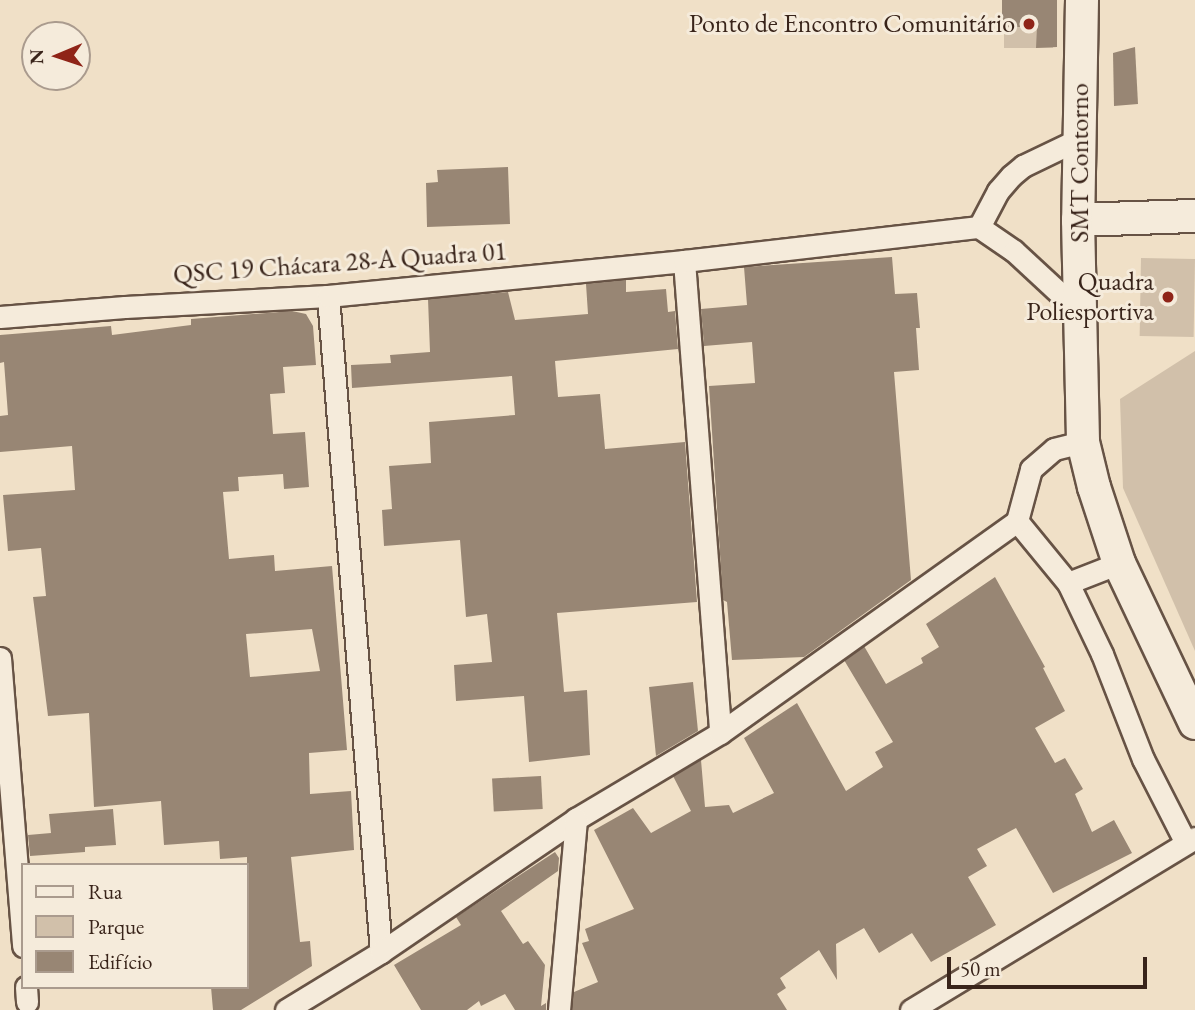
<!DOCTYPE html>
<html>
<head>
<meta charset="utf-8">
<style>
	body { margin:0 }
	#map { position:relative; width:1195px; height:1010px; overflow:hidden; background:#f0e0c7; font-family:"EB Garamond",serif }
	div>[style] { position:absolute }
	.green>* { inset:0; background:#d1c0aa; transform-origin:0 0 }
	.building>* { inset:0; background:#988674; transform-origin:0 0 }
	.roads { filter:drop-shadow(2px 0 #675345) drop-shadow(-2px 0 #675345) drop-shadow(0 2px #675345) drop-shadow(0 -2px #675345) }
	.street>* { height:21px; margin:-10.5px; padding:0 10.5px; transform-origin:10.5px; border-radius:10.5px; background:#f5ebdb }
	.secondary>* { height:32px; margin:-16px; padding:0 16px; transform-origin:16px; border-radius:16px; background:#f5ebdb }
	.dots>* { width:19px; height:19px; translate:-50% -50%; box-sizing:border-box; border:4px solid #f5ebdb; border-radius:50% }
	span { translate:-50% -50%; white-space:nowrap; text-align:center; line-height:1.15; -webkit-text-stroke:6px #f5ebdb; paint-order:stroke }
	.poi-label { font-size:26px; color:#39241a }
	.right { translate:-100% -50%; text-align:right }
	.street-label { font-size:26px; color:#39241a }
	.legend { position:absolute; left:21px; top:863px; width:228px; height:126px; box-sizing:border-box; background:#f5ebdb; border:2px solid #aa9b8e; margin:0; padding:9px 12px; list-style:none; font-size:21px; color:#39241a }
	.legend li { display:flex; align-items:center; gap:14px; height:35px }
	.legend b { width:35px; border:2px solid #aa9b8e }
	.north { position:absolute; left:21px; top:21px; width:70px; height:70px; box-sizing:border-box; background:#f5ebdb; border:2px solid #aa9b8e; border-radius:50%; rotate:268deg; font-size:19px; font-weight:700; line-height:28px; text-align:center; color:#39241a }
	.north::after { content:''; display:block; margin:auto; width:24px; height:32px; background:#8f2418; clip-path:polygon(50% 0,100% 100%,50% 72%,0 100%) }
	.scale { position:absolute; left:947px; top:957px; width:200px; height:32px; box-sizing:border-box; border:4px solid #39241a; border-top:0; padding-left:9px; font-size:21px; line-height:24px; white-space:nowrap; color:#39241a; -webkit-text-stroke:5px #f5ebdb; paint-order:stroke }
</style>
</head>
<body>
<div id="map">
	<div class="green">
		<div style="left:1004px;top:0;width:49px;height:48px"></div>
		<div style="left:1141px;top:258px;width:54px;height:78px;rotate:1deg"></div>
		<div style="clip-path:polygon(1195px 351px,1195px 651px,1123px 488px,1120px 399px)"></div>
	</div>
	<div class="building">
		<div style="clip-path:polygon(1002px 0,1057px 0,1057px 47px,1036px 48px,1037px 27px,1002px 27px)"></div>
		<div style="clip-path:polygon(1135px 47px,1138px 104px,1114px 106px,1113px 53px)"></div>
		<div style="clip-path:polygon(508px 167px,510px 224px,427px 227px,426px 183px,438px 182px,437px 170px)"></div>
		<div style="clip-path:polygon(892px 257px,895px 294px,917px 293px,920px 328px,916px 328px,919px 370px,894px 372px,911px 580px,804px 657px,732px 660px,727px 602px,723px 600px,709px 386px,755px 383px,752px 342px,704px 346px,701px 309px,747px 305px,744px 267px)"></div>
		<div style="clip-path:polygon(626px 280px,626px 292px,666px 289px,668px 312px,675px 311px,678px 349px,555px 361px,558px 397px,600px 394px,605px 449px,685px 442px,697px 602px,557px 613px,564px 692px,587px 690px,590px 755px,529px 762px,524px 696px,456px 701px,454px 665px,492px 662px,487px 614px,466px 617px,460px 540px,384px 546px,382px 510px,392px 509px,389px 466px,431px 463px,429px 422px,515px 415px,512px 376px,352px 388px,351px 365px,391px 363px,390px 355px,430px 352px,428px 299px,508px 292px,515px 320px,588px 314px,586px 284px)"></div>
		<div style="clip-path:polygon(evenodd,292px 311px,306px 314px,313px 326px,316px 365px,283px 367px,285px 393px,270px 394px,273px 434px,305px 432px,309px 487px,284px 489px,283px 474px,238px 477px,239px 491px,223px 492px,229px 559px,274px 555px,275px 571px,332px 566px,347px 750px,309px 753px,310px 794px,351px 791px,354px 850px,291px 857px,300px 942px,310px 941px,312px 966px,241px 1010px,213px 1010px,211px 987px,247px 987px,247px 857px,220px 859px,219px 841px,164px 845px,161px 801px,94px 807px,89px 713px,48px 716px,33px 597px,46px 596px,41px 548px,8px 551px,3px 495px,75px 490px,72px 446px,0 452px,0 416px,8px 415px,4px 362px,0 363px,0 335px,111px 326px,112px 335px,191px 325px,191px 319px,292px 311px,312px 629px,320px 671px,250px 677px,246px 634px,312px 629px)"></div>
		<div style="clip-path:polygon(995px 577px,1045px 667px,1043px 668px,1065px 711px,1035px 728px,1055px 763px,1065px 758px,1083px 789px,1075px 794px,1092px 832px,1114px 820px,1132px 853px,1053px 893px,1016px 828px,977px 849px,987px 866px,968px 877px,996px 925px,931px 962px,912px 933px,879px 953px,864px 928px,836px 944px,837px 980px,819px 950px,780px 978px,786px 988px,777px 994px,787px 1010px,572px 1010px,574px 992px,598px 982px,582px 943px,589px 941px,585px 929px,634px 909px,594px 830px,633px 808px,651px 833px,691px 811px,673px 776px,701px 760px,705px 807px,729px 805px,733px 813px,774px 793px,744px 738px,797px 703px,846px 791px,883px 767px,875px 752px,893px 742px,844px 660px,864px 646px,886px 684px,923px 663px,921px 658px,939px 647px,926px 624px)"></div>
		<div style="clip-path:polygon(693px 682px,698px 731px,656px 756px,649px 687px)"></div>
		<div style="left:541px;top:776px;width:33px;height:49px;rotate:87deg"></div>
		<div style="clip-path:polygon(113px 809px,116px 845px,85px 847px,85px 852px,30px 856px,28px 835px,51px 833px,49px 814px)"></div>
		<div style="clip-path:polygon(555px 852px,559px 858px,558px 871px,501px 911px,523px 944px,528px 941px,545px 965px,541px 1006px,546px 1003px,546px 1010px,515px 1010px,505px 994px,481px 1006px,479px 1001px,467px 1010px,421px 1010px,394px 965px,461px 925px,456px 917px)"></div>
	</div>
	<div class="roads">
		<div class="street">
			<div style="left:979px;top:227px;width:41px;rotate:-62.2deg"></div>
			<div style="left:998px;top:191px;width:20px;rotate:-49deg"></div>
			<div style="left:1011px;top:176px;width:16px;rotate:-40deg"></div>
			<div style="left:1023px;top:166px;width:62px;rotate:-25.7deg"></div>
			<div style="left:684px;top:261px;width:473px;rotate:85.6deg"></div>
			<div style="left:328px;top:296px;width:658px;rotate:85.38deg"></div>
			<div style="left:0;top:317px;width:125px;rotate:-4.6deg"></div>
			<div style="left:125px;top:307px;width:203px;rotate:-3.1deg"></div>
			<div style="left:328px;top:296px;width:358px;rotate:-5.6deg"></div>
			<div style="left:684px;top:261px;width:297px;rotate:-6.6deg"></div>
			<div style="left:979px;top:227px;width:42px;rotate:34.4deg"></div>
			<div style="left:1014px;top:251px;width:91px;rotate:42.8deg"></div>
			<div style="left:1017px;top:521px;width:80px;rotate:50.6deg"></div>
			<div style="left:1068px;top:583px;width:79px;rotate:64.4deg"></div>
			<div style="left:1102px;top:654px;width:113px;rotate:68.7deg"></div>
			<div style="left:1143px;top:759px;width:94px;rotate:62.9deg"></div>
			<div style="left:1068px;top:583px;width:55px;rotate:-21.4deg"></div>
			<div style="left:0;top:658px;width:289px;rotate:85.4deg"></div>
			<div style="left:26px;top:987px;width:15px;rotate:86deg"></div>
			<div style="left:286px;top:1010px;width:111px;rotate:-31.4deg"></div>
			<div style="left:381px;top:952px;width:236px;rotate:-34.3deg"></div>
			<div style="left:576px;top:819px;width:168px;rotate:-30.8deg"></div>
			<div style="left:720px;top:733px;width:365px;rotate:-35.5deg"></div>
			<div style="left:1017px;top:521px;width:54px;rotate:-74.9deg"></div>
			<div style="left:1031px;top:469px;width:30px;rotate:-41deg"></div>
			<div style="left:1054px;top:449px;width:30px;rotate:-14deg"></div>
			<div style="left:559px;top:1010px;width:192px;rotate:-84.9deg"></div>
			<div style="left:911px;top:1010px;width:332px;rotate:-31.2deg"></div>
		</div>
		<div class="secondary">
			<div style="left:1082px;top:0;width:220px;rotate:91deg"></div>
			<div style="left:1078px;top:220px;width:222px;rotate:88.7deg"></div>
			<div style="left:1083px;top:442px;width:46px;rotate:76.3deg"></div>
			<div style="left:1094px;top:487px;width:80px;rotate:71.8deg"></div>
			<div style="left:1119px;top:563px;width:177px;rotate:64.6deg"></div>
			<div style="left:1078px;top:220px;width:117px;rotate:-2deg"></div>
		</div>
	</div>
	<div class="dots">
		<div style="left:1029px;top:24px;background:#8f2418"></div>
		<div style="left:1168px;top:297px;background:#8f2418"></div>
	</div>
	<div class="poi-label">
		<span class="right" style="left:1015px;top:24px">Ponto de Encontro Comunitário</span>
		<span class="right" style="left:1154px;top:297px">Quadra<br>Poliesportiva</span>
	</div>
	<div class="street-label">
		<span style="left:1080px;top:163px;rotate:-90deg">SMT Contorno</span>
		<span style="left:340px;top:263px;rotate:-4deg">QSC 19 Chácara 28-A Quadra 01</span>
	</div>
	<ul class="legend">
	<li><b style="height:9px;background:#f5ebdb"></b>Rua</li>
	<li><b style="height:19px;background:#d1c0aa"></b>Parque</li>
	<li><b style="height:19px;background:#988674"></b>Edifício</li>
	</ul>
	<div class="north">N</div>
	<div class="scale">50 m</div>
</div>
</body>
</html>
